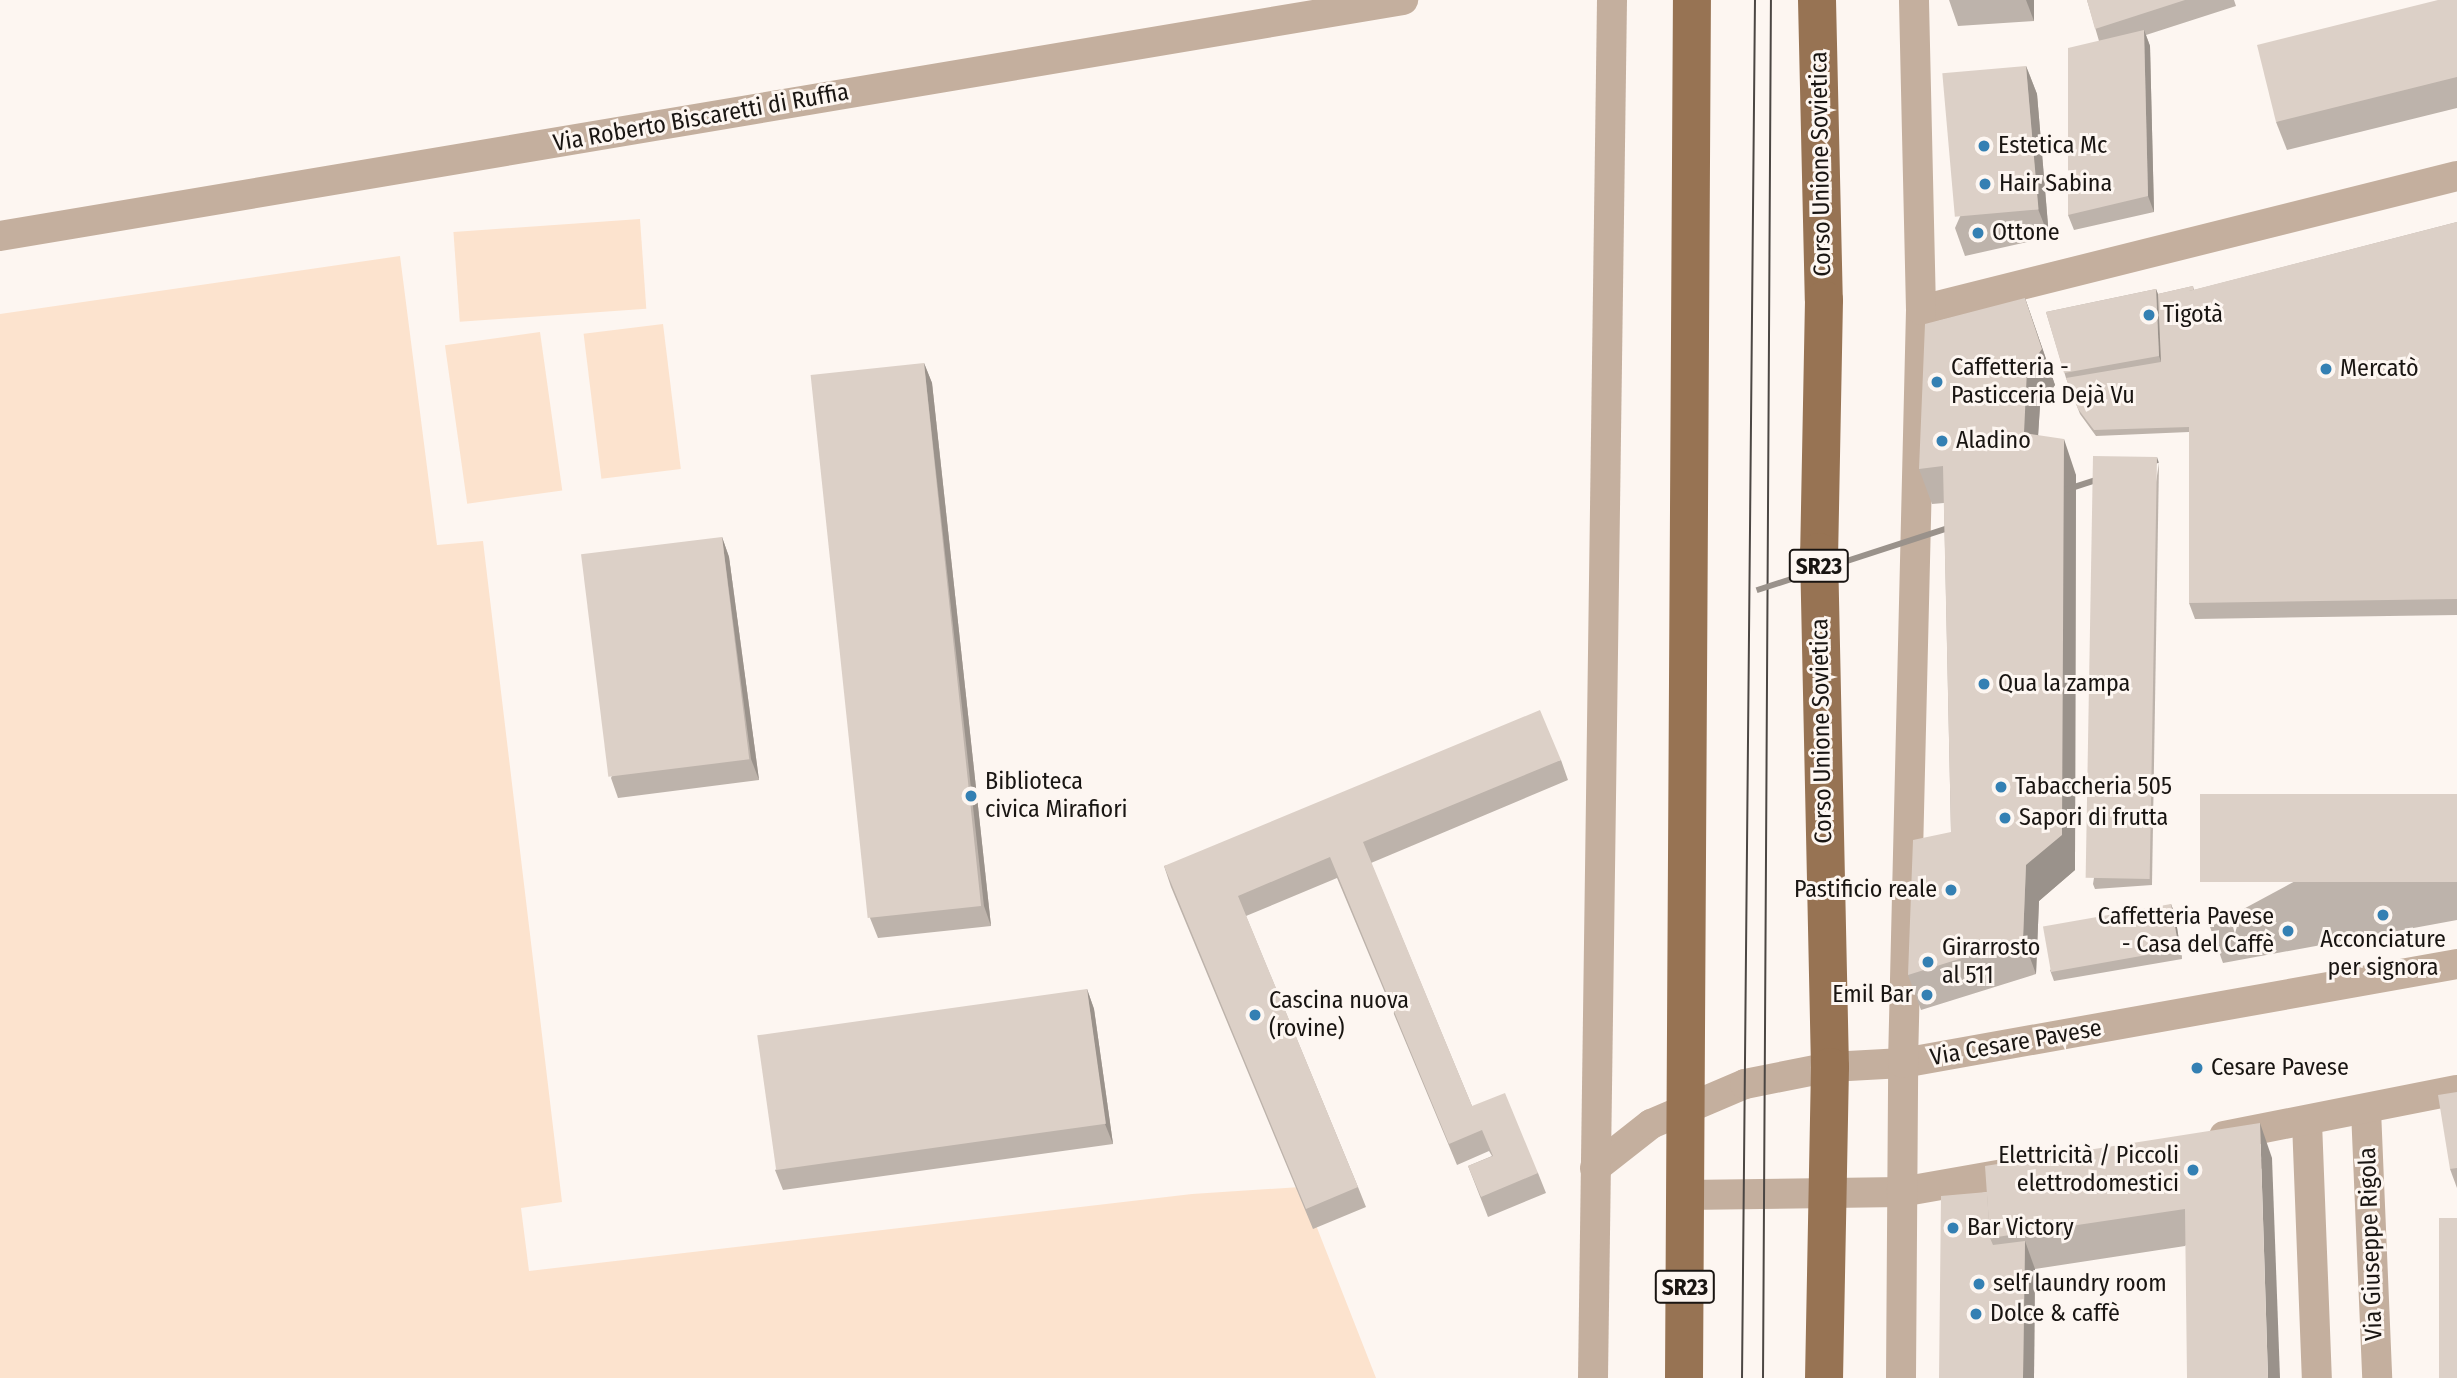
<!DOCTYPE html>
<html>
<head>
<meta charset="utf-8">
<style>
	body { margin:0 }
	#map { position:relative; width:2457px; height:1378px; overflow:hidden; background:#fdf6f1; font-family:"Fira Sans Condensed",sans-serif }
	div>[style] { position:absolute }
	.green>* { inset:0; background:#fce3ce; transform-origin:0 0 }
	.minor>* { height:30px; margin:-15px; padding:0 15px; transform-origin:15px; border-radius:15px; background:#c4af9e }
	.primary>* { height:38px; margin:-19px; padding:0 19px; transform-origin:19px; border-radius:19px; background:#977353 }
	.tram>* { height:2px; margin:-1px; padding:0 1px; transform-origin:1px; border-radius:1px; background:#4b4643 }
	.wall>* { inset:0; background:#bdb3ab }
	.shaded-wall>* { inset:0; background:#9a928b; transform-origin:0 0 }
	.building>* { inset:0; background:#dcd0c7; transform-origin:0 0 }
	.dots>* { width:19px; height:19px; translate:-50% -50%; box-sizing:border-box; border:4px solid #fdf6f1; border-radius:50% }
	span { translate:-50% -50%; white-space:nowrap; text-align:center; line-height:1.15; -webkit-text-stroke:6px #fdf6f1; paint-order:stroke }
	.shield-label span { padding:2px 5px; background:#fdf6f1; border:2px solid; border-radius:5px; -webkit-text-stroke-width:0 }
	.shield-label { font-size:23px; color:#191512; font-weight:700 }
	.street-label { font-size:24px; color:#191512 }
	.poi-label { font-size:24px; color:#191512 }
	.left { translate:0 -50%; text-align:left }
	.right { translate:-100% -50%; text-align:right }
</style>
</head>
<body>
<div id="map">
	<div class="green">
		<div style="left:640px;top:219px;width:90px;height:187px;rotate:86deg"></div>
		<div style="clip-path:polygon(400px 256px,437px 545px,483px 541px,562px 1202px,521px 1208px,529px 1271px,1192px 1194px,1301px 1187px,1376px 1378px,0 1378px,0 314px)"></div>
		<div style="left:663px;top:324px;width:146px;height:80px;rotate:83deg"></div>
		<div style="left:540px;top:332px;width:160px;height:96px;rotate:82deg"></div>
	</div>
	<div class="minor">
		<div style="left:0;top:236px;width:1423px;rotate:-9.55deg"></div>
		<div style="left:1921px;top:310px;width:552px;rotate:-14.04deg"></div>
		<div style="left:2366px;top:1110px;width:268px;rotate:87.6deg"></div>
		<div style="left:2307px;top:1122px;width:256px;rotate:87.8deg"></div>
		<div style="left:2224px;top:1136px;width:237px;rotate:-11.2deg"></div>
		<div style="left:1595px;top:1168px;width:71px;rotate:-38.2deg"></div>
		<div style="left:1651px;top:1124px;width:102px;rotate:-23.1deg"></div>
		<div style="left:1745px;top:1084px;width:87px;rotate:-11.3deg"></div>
		<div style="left:1830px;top:1067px;width:73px;rotate:-3.1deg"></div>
		<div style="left:1903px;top:1063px;width:563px;rotate:-10.13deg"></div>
		<div style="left:1686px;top:1195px;width:215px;rotate:-0.8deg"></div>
		<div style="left:1901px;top:1192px;width:127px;rotate:-10deg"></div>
		<div style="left:1593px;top:1378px;width:1378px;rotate:-89.21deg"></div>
		<div style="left:1901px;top:1378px;width:315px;rotate:-89.6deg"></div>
		<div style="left:1903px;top:1063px;width:753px;rotate:-88.63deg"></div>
		<div style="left:1921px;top:310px;width:310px;rotate:-91.3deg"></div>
	</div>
	<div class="primary">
		<div style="left:1817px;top:0;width:300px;rotate:88.7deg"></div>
		<div style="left:1824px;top:300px;width:252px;rotate:91.1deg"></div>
		<div style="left:1819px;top:552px;width:515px;rotate:88.78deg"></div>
		<div style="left:1830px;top:1067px;width:311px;rotate:91.1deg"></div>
		<div style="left:1684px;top:1378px;width:1378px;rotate:-89.67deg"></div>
	</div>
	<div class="tram">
		<div style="left:1742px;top:1378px;width:1378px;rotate:-89.46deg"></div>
		<div style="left:1763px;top:1378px;width:1378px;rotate:-89.67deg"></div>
	</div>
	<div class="wall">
		<div style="clip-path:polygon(1949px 0,2034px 0,2034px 21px,1958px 26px)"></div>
		<div style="clip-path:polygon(2087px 0,2234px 0,2236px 6px,2146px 35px,2150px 46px,2154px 212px,2074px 230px,2068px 215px,2099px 41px)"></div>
		<div style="clip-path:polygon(2457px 0,2457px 108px,2287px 150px,2276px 122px)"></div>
		<div style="clip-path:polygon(2026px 66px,2037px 94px,2049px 237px,1965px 256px,1955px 228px)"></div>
		<div style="clip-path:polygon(2457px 222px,2457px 615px,2195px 619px,2189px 603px,2189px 432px,2096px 436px,2080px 414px,2066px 378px,2046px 312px,2156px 289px,2158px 294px,2193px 286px,2194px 290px)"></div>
		<div style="clip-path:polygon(2025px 298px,2055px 385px,2040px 406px,2038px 435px,2076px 475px,2075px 870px,2039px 901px,2036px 974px,1921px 1010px,1908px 975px,1951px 832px,1944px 503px,1932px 504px,1919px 469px)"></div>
		<div style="clip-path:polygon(924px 363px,932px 383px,991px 926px,878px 938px,870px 918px)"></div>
		<div style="clip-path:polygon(2159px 463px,2152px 885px,2095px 889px,2093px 884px)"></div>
		<div style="clip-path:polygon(722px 537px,729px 557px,759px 780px,618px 798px,611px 778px)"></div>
		<div style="clip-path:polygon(1561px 760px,1568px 780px,1371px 863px,1472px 1106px,1538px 1173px,1546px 1193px,1488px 1217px,1468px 1166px,1492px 1156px,1489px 1151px,1457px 1165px,1337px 878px,1246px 916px,1358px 1187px,1366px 1207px,1313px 1229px,1171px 887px,1164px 866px)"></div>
		<div style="clip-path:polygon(2457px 794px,2457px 920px,2223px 963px,2210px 927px)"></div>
		<div style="clip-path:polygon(2171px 904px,2175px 915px,2182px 959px,2054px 981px,2050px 970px)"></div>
		<div style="clip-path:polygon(1087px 989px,1094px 1009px,1113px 1144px,783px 1190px,775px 1170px)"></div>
		<div style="clip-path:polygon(2457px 1092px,2457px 1188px,2450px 1169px)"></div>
		<div style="clip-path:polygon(2272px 1158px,2185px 1246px,2035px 1269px,2034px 1378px,1939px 1378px,1987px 1192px)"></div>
	</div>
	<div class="shaded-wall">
		<div style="clip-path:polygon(2026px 0,2034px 0,2034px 21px)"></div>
		<div style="clip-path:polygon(2144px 30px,2150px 46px,2154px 212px,2148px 196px)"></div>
		<div style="clip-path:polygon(2026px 66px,2037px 94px,2049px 237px,2038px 209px)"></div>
		<div style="clip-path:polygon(2156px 289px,2160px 300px,2163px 367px,2159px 356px)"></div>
		<div style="clip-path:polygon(2025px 298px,2055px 385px,2040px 406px,2036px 469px,2024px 433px)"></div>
		<div style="clip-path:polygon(924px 363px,932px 383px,991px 926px,984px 906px)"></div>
		<div style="clip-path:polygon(2064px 439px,2076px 475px,2075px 870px,2039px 901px,2036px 974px,2023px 939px,2026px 865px)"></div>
		<div style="left:2157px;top:457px;width:6px;height:422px;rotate:72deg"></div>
		<div style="clip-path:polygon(722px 537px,729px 557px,759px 780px,751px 759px)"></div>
		<div style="clip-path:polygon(2171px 904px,2175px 915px,2182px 959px,2179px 949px)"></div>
		<div style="clip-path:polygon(1087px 989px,1094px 1009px,1113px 1144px,1105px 1124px)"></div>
		<div style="clip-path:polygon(2260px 1123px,2272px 1158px,2280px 1378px,2268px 1378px)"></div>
		<div style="clip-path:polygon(2025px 1241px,2035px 1269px,2034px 1378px,2023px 1378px)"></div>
	</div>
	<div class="building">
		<div style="clip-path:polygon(2087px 0,2185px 0,2095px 29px)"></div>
		<div style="clip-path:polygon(2438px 0,2457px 0,2457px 77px,2276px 122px,2257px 45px)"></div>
		<div style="clip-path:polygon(2144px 30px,2148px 196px,2068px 215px,2068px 48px)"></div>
		<div style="left:2026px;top:66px;width:144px;height:84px;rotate:85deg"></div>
		<div style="clip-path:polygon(2457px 222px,2457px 599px,2189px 603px,2189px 291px)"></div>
		<div style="clip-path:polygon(2193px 286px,2193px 290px,2189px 291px,2189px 427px,2094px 430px,2078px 409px,2066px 378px,2161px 362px,2158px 294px)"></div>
		<div style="clip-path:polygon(2156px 289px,2159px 356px,2064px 373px,2046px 312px)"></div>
		<div style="clip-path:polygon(2025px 298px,2042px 349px,2027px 370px,2024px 433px,2064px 439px,2062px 835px,2026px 865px,2023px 939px,1908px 975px,1913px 840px,1951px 832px,1943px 466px,1919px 469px,1925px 324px)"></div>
		<div style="left:924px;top:363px;width:546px;height:114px;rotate:84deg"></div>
		<div style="left:2157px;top:457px;width:422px;height:64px;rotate:91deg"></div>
		<div style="left:722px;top:537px;width:224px;height:142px;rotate:83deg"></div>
		<div style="clip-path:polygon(1540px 710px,1561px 760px,1363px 842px,1472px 1106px,1505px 1093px,1538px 1173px,1481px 1197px,1468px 1166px,1493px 1156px,1482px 1130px,1449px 1144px,1330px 857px,1238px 896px,1358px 1187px,1306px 1209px,1164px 866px)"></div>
		<div style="left:2457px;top:794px;width:88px;height:257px;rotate:90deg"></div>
		<div style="left:2171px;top:904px;width:46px;height:130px;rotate:80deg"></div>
		<div style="left:1087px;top:989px;width:136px;height:333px;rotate:82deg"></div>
		<div style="clip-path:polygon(2457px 1092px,2457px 1168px,2450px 1169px,2438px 1095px)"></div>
		<div style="clip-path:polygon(2260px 1123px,2268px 1378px,2187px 1378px,2185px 1209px,1990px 1238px,1985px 1166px)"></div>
		<div style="clip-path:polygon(1987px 1192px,1990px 1238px,1993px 1245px,2025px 1241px,2023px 1378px,1939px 1378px,1941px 1196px)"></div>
		<div style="left:2457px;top:1218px;width:160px;height:18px;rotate:90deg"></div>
	</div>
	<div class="dots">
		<div style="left:1984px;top:146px;background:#3480b3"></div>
		<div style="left:1985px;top:184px;background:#3480b3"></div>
		<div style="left:1978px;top:233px;background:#3480b3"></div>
		<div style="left:2149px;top:315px;background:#3480b3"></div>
		<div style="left:2326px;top:369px;background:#3480b3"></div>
		<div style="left:1937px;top:382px;background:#3480b3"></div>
		<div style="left:1942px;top:441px;background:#3480b3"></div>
		<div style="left:1984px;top:684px;background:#3480b3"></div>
		<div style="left:2001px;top:787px;background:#3480b3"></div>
		<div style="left:971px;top:796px;background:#3480b3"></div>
		<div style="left:2005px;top:818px;background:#3480b3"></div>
		<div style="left:1951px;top:890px;background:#3480b3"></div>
		<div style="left:2383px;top:915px;background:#3480b3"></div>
		<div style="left:2288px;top:931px;background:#3480b3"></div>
		<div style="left:1928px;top:962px;background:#3480b3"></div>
		<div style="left:1927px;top:995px;background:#3480b3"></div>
		<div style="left:1255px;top:1015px;background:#3480b3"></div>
		<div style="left:2197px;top:1068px;background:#3480b3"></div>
		<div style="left:2193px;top:1170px;background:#3480b3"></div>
		<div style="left:1953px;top:1228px;background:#3480b3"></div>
		<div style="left:1979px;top:1284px;background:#3480b3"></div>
		<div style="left:1976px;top:1314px;background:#3480b3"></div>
	</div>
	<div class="shield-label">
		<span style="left:1819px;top:566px">SR23</span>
		<span style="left:1685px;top:1287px">SR23</span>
	</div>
	<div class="street-label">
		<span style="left:701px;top:118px;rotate:-10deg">Via Roberto Biscaretti di Ruffia</span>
		<span style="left:1821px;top:164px;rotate:-91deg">Corso Unione Sovietica</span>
		<span style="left:1822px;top:731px;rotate:-91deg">Corso Unione Sovietica</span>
		<span style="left:2016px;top:1043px;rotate:-10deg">Via Cesare Pavese</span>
		<span style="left:2371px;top:1244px;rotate:-92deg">Via Giuseppe Rigola</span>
	</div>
	<div class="poi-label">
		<span class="left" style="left:1998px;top:146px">Estetica Mc</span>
		<span class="left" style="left:1999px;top:184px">Hair Sabina</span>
		<span class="left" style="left:1992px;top:233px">Ottone</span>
		<span class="left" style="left:2163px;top:315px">Tigotà</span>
		<span class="left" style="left:1951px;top:382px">Caffetteria -<br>Pasticceria Dejà Vu</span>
		<span class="left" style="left:2340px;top:369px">Mercatò</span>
		<span class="left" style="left:1956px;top:441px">Aladino</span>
		<span class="left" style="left:1998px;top:684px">Qua la zampa</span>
		<span class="left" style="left:985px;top:796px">Biblioteca<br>civica Mirafiori</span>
		<span class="left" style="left:2015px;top:787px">Tabaccheria 505</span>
		<span class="left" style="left:2019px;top:818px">Sapori di frutta</span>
		<span class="right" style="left:1937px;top:890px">Pastificio reale</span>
		<span class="right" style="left:2274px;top:931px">Caffetteria Pavese<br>- Casa del Caffè</span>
		<span style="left:2383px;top:954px">Acconciature<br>per signora</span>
		<span class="left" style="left:1942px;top:962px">Girarrosto<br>al 511</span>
		<span class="right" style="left:1913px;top:995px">Emil Bar</span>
		<span class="left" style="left:1269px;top:1015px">Cascina nuova<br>(rovine)</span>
		<span class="left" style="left:2211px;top:1068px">Cesare Pavese</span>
		<span class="right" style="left:2179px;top:1170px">Elettricità / Piccoli<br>elettrodomestici</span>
		<span class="left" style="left:1967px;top:1228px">Bar Victory</span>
		<span class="left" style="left:1993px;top:1284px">self laundry room</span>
		<span class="left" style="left:1990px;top:1314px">Dolce &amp; caffè</span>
	</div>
</div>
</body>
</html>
